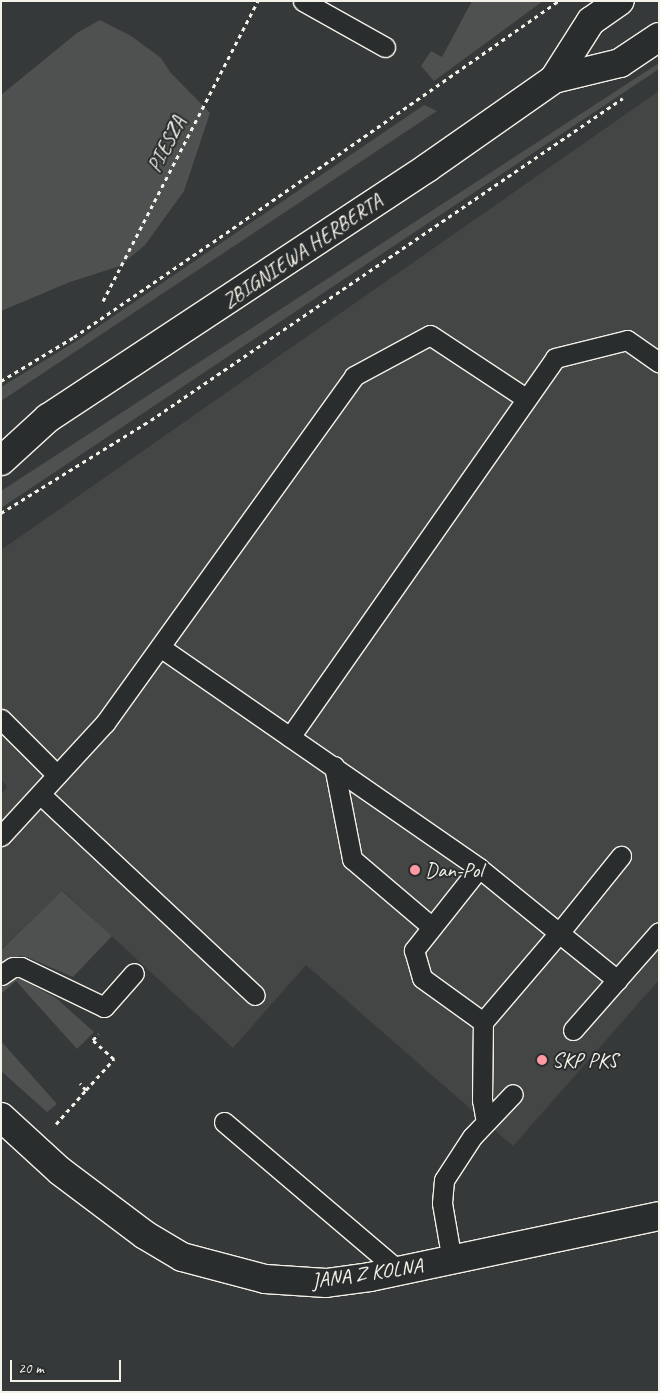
<!DOCTYPE html>
<html>
<head>
<meta charset="utf-8">
<style>
	body { margin:0 }
	#map { position:relative; width:660px; height:1393px; overflow:hidden; background:#363939; font-family:Caveat,sans-serif }
	div>[style] { position:absolute }
	.built>* { inset:0; background:#434645 }
	.green>* { inset:0; background:#4e514f }
	.path>* { height:3px; margin-top:-1.5px; transform-origin:0; background:repeating-linear-gradient(90deg,#f4f1e8 0 4px,transparent 0 8px) }
	.roads { filter:drop-shadow(1px 0 #f4f1e8) drop-shadow(-1px 0 #f4f1e8) drop-shadow(0 1px #f4f1e8) drop-shadow(0 -1px #f4f1e8) }
	.lane>* { height:19px; margin:-9.5px; padding:0 9.5px; transform-origin:9.5px; border-radius:9.5px; background:#2a2d2e }
	.street>* { height:28px; margin:-14px; padding:0 14px; transform-origin:14px; border-radius:14px; background:#2a2d2e }
	.secondary>* { height:28px; margin:-14px; padding:0 14px; transform-origin:14px; border-radius:14px; background:#2a2d2e }
	.dots>* { width:14px; height:14px; translate:-50% -50%; box-sizing:border-box; border:2px solid #2a2d2e; border-radius:50% }
	span { translate:-50% -50%; white-space:nowrap; text-align:center; line-height:1.15; -webkit-text-stroke:4px #2a2d2e; paint-order:stroke }
	.street-label { font-size:21px; color:#f4f1e8 }
	.poi-label { font-size:21px; color:#f4f1e8 }
	.left { translate:0 -50%; text-align:left }
	.frame { position:absolute; inset:0; border:2px solid #f4f1e8; pointer-events:none }
	.scale { position:absolute; left:10px; top:1360px; width:111px; height:22px; box-sizing:border-box; border:2px solid #f4f1e8; border-top:0; padding-left:6px; font-size:15px; line-height:18px; white-space:nowrap; color:#f4f1e8; -webkit-text-stroke:4px #2a2d2e; paint-order:stroke }
</style>
</head>
<body>
<div id="map">
	<div class="built">
		<div style="clip-path:polygon(659px 91px,659px 980px,513px 1146px,306px 965px,233px 1048px,63px 891px,1px 949px,1px 794px,7px 787px,1px 780px,1px 550px)"></div>
	</div>
	<div class="green">
		<div style="clip-path:polygon(472px 1px,543px 1px,434px 81px,421px 66px,431px 51px,442px 57px)"></div>
		<div style="clip-path:polygon(100px 20px,131px 36px,161px 58px,170px 72px,210px 113px,184px 191px,145px 245px,120px 266px,70px 282px,1px 311px,1px 95px,77px 33px)"></div>
		<div style="clip-path:polygon(659px 63px,659px 69px,1px 508px,1px 491px)"></div>
		<div style="clip-path:polygon(424px 105px,437px 111px,1px 401px,1px 387px,80px 339px)"></div>
		<div style="clip-path:polygon(62px 891px,112px 936px,73px 977px,27px 957px,19px 956px,1px 964px,1px 950px)"></div>
		<div style="clip-path:polygon(17px 977px,56px 998px,94px 1032px,77px 1049px,16px 981px,1px 994px,1px 988px)"></div>
		<div style="clip-path:polygon(1px 1041px,57px 1104px,47px 1112px,1px 1071px)"></div>
	</div>
	<div class="path">
		<div style="left:103px;top:301px;width:338px;rotate:-62.7deg"></div>
		<div style="left:1px;top:381px;width:85px;rotate:-31.1deg"></div>
		<div style="left:74px;top:337px;width:168px;rotate:-34.4deg"></div>
		<div style="left:213px;top:242px;width:421px;rotate:-34.9deg"></div>
		<div style="left:1px;top:513px;width:176px;rotate:-31.8deg"></div>
		<div style="left:151px;top:420px;width:571px;rotate:-34.3deg"></div>
		<div style="left:86px;top:1090px;width:42px;rotate:-47.9deg"></div>
		<div style="left:114px;top:1059px;width:28px;rotate:-138deg"></div>
		<div style="left:93px;top:1040px;width:8px;rotate:-50deg"></div>
		<div style="left:56px;top:1124px;width:45px;rotate:-48.6deg"></div>
		<div style="left:86px;top:1090px;width:9px;rotate:-131deg"></div>
	</div>
	<div class="roads">
		<div class="lane">
			<div style="left:303px;top:1px;width:94px;rotate:29.3deg"></div>
			<div style="left:160px;top:647px;width:388px;rotate:34.7deg"></div>
			<div style="left:479px;top:868px;width:103px;rotate:39.1deg"></div>
			<div style="left:559px;top:933px;width:99px;rotate:-51.2deg"></div>
			<div style="left:1px;top:719px;width:79px;rotate:45deg"></div>
			<div style="left:290px;top:737px;width:462px;rotate:-55deg"></div>
			<div style="left:555px;top:358px;width:74px;rotate:-14deg"></div>
			<div style="left:627px;top:340px;width:39px;rotate:35deg"></div>
			<div style="left:334px;top:766px;width:95px;rotate:79deg"></div>
			<div style="left:352px;top:859px;width:105px;rotate:40.4deg"></div>
			<div style="left:40px;top:794px;width:294px;rotate:43.1deg"></div>
			<div style="left:1px;top:836px;width:154px;rotate:-47.4deg"></div>
			<div style="left:105px;top:723px;width:427px;rotate:-54.3deg"></div>
			<div style="left:354px;top:376px;width:86px;rotate:-28.3deg"></div>
			<div style="left:430px;top:335px;width:113px;rotate:33.4deg"></div>
			<div style="left:479px;top:868px;width:105px;rotate:128.4deg"></div>
			<div style="left:414px;top:950px;width:29px;rotate:74deg"></div>
			<div style="left:422px;top:978px;width:75px;rotate:35.8deg"></div>
			<div style="left:1px;top:975px;width:14px;rotate:-34deg"></div>
			<div style="left:13px;top:967px;width:8px"></div>
			<div style="left:21px;top:967px;width:92px;rotate:25.7deg"></div>
			<div style="left:104px;top:1007px;width:45px;rotate:-48.6deg"></div>
			<div style="left:573px;top:1030px;width:130px;rotate:-48.7deg"></div>
			<div style="left:224px;top:1122px;width:230px;rotate:40.4deg"></div>
			<div style="left:486px;top:1122px;width:22px;rotate:-100deg"></div>
			<div style="left:482px;top:1100px;width:78px;rotate:-89.3deg"></div>
			<div style="left:483px;top:1022px;width:117px;rotate:-49.5deg"></div>
			<div style="left:559px;top:933px;width:75px;rotate:39deg"></div>
			<div style="left:452px;top:1261px;width:59px;rotate:-99.8deg"></div>
			<div style="left:442px;top:1203px;width:23px;rotate:-85deg"></div>
			<div style="left:444px;top:1180px;width:51px;rotate:-56.9deg"></div>
			<div style="left:472px;top:1137px;width:59px;rotate:-46.4deg"></div>
		</div>
		<div class="street">
			<div style="left:1px;top:1117px;width:80px;rotate:42.5deg"></div>
			<div style="left:60px;top:1171px;width:106px;rotate:37deg"></div>
			<div style="left:145px;top:1235px;width:43px;rotate:30.7deg"></div>
			<div style="left:182px;top:1257px;width:86px;rotate:14.8deg"></div>
			<div style="left:265px;top:1279px;width:61px;rotate:3.8deg"></div>
			<div style="left:326px;top:1283px;width:44px;rotate:-7.8deg"></div>
			<div style="left:370px;top:1277px;width:295px;rotate:-11.9deg"></div>
		</div>
		<div class="secondary">
			<div style="left:554px;top:79px;width:69px;rotate:-57.5deg"></div>
			<div style="left:591px;top:21px;width:35px;rotate:-35deg"></div>
			<div style="left:1px;top:461px;width:64px;rotate:-42.5deg"></div>
			<div style="left:48px;top:418px;width:454px;rotate:-33.4deg"></div>
			<div style="left:427px;top:168px;width:155px;rotate:-35deg"></div>
			<div style="left:554px;top:79px;width:68px;rotate:-13.6deg"></div>
			<div style="left:620px;top:63px;width:47px;rotate:-33.7deg"></div>
		</div>
	</div>
	<div class="dots">
		<div style="left:415px;top:870px;background:#ff9aa2"></div>
		<div style="left:542px;top:1060px;background:#ff9aa2"></div>
	</div>
	<div class="street-label">
		<span style="left:166px;top:144px;rotate:-63deg">PIESZA</span>
		<span style="left:302px;top:251px;rotate:-34deg">ZBIGNIEWA HERBERTA</span>
		<span style="left:367px;top:1273px;rotate:-8deg">JANA Z KOLNA</span>
	</div>
	<div class="poi-label">
		<span class="left" style="left:425px;top:870px">Dan-Pol</span>
		<span class="left" style="left:552px;top:1060px">SKP PKS</span>
	</div>
	<div class="frame"></div>
	<div class="scale">20 m</div>
</div>
</body>
</html>
